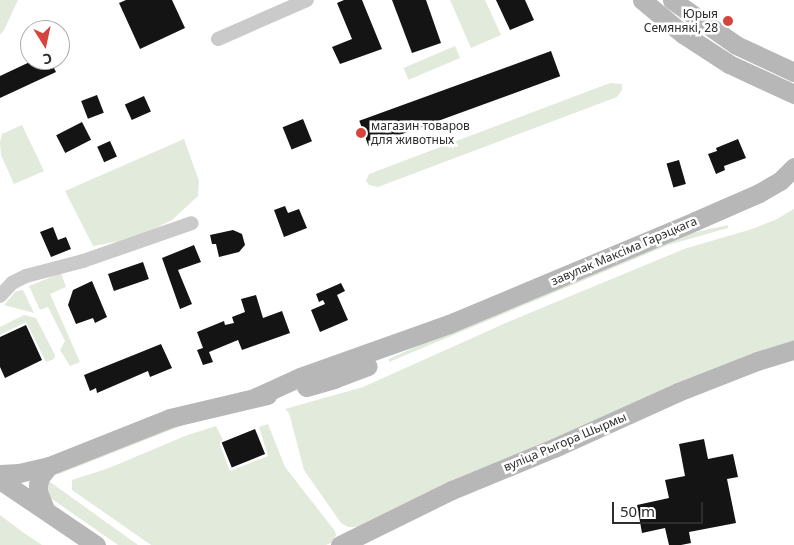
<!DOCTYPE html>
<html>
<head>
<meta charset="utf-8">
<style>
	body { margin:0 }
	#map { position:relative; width:794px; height:545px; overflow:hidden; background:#fff; font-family:"Noto Sans",sans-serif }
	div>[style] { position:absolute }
	.green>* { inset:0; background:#e2eadc; transform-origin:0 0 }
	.building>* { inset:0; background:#141414; transform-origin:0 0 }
	.street>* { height:14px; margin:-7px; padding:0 7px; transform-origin:7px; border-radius:7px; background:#cacaca }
	.secondary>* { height:19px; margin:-9.5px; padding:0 9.5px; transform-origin:9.5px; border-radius:9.5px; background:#b7b7b7 }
	.dots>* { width:14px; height:14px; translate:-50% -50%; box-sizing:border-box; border:2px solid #fff; border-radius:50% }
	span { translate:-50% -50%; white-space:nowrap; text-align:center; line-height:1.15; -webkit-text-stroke:5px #fff; paint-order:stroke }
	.poi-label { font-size:12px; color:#2d2d2d }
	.right { translate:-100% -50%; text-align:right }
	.left { translate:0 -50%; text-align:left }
	.street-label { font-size:12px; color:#2d2d2d }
	.north { position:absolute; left:20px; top:20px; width:50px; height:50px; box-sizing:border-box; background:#fff; border:1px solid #ababab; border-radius:50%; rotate:170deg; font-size:14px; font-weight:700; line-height:20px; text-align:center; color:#2d2d2d }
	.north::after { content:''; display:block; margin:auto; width:18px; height:22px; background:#d7443d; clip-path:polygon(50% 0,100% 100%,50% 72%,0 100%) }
	.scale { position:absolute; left:612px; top:502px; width:91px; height:22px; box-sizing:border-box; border:2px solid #2d2d2d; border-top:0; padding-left:6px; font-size:15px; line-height:18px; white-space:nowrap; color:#2d2d2d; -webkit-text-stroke:4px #fff; paint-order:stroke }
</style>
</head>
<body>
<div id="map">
	<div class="green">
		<div style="clip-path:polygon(0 0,18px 0,4px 30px,0 35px)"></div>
		<div style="clip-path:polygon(450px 0,485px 0,501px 35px,471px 48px)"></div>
		<div style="left:455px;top:46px;width:13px;height:56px;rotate:67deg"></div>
		<div style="clip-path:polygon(610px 83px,622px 84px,622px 90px,617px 97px,378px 187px,369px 185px,366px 181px,369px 174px)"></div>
		<div style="clip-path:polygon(22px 125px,44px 171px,14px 184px,1px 155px,0 142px,2px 134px)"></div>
		<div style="clip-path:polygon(184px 139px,199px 181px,198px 196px,172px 220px,152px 230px,120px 241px,93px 246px,65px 191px)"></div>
		<div style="clip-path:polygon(794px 209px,794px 344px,358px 527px,348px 527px,341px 523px,304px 470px,289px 413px,285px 409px,363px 387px,508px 322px,684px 249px,752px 229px,775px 220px)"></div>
		<div style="clip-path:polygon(728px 225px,728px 228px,668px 245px,389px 362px,389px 359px,441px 335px,687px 234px)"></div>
		<div style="clip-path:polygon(61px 273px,66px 287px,50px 294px,80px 362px,70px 366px,60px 350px,65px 341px,48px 307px,40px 310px,29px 286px)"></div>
		<div style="clip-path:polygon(23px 290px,34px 313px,4px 305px,16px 291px)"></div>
		<div style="clip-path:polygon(24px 315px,36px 318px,55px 355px,54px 359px,46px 362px,26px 322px,0 335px,0 327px)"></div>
		<div style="clip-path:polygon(187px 421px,186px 424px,59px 474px,54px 474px)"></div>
		<div style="clip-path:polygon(268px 424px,285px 467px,335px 531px,336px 535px,333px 542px,326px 545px,151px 545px,72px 490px,72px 480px,109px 468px,185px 436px,216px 426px,223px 440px,220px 442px,220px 445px,230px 471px,268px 456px,259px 427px)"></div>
		<div style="clip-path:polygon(46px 479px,138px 545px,118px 545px,52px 499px,47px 493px)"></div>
		<div style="clip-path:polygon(0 515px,24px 533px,42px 545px,0 545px)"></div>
	</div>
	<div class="building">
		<div style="clip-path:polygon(126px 0,172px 0,185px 28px,140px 49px,119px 3px)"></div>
		<div style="clip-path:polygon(344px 0,362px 0,382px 49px,340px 64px,332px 47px,352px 39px,337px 3px)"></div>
		<div style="clip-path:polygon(392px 0,426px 0,441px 43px,412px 53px)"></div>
		<div style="clip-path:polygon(496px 0,525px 0,534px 20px,510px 30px)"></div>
		<div style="left:551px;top:51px;width:27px;height:204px;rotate:70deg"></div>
		<div style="clip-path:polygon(34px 60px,50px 60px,56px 72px,0 98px,0 76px)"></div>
		<div style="left:97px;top:95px;width:19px;height:17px;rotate:69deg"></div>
		<div style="left:144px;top:96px;width:17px;height:21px;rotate:66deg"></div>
		<div style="left:303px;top:119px;width:24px;height:22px;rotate:68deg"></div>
		<div style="left:82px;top:122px;width:20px;height:29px;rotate:63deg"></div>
		<div style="clip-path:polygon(738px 139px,746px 158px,724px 166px,725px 170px,716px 174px,708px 154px,717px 151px,716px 148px)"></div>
		<div style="left:110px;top:141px;width:17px;height:14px;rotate:66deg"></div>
		<div style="left:679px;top:160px;width:25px;height:13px;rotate:74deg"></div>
		<div style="clip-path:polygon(285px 206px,288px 213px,299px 209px,307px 228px,284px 237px,274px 210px)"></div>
		<div style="clip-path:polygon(53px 227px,58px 240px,66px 237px,71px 249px,51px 257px,40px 232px)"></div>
		<div style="clip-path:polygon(233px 230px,242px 234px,245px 245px,239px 252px,219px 257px,216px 244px,212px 244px,210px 235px)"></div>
		<div style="clip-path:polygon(194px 245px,201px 262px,178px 270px,192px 304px,180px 309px,162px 258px)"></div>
		<div style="left:143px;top:262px;width:18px;height:37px;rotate:71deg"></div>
		<div style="clip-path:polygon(92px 281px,107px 317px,95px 323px,93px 318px,76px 324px,68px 305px,73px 290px)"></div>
		<div style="clip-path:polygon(341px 283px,345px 291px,337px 295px,348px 320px,320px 332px,311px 310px,325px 304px,323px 300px,319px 302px,316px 294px)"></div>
		<div style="clip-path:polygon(256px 295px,263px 318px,282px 311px,290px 333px,242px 350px,238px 340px,209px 352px,213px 362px,203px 365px,197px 350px,203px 348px,197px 332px,224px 321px,225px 325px,234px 323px,232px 317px,245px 312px,241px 299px)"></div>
		<div style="clip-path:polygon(26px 325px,42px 360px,5px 378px,0 367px,0 337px)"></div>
		<div style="clip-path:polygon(161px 344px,172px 368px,150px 377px,148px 371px,97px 393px,96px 388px,90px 391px,84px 375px)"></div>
		<div style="left:255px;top:429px;width:27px;height:36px;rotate:68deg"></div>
		<div style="clip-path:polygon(704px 439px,708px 459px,733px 454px,738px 477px,727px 479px,736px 523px,689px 532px,691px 543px,681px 545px,669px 545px,665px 528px,642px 533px,637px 505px,669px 498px,665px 480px,685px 476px,679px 444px)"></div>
	</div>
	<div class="street">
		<div style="left:218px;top:39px;width:97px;rotate:-23.7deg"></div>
		<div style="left:0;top:296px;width:18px;rotate:-47deg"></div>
		<div style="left:12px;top:283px;width:16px;rotate:-27deg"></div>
		<div style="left:26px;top:276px;width:59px;rotate:-14.7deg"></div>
		<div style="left:83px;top:261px;width:115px;rotate:-19.2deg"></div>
	</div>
	<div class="secondary">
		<div style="left:642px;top:0;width:53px;rotate:39.7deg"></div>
		<div style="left:683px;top:34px;width:55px;rotate:33.1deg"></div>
		<div style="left:729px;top:64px;width:72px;rotate:24.8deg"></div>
		<div style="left:672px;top:0;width:78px;rotate:35.1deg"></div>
		<div style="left:736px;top:45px;width:64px;rotate:25deg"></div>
		<div style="left:306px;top:387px;width:29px;rotate:-16deg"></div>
		<div style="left:334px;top:379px;width:36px;rotate:-21deg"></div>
		<div style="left:256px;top:397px;width:48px;rotate:-24.4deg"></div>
		<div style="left:300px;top:377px;width:158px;rotate:-19.6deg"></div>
		<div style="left:449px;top:324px;width:267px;rotate:-22.7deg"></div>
		<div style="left:695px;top:221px;width:70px;rotate:-23.6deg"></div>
		<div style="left:759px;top:193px;width:24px;rotate:-30deg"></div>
		<div style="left:780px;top:181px;width:20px;rotate:-45deg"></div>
		<div style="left:0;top:474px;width:19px;rotate:-3deg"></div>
		<div style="left:19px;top:473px;width:31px;rotate:-13deg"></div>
		<div style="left:49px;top:466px;width:130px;rotate:-21.6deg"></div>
		<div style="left:170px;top:418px;width:100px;rotate:-13.3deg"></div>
		<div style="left:0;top:480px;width:116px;rotate:34.1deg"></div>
		<div style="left:45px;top:509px;width:18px;rotate:-112deg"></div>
		<div style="left:38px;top:492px;width:7px;rotate:-90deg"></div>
		<div style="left:38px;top:485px;width:8px;rotate:-76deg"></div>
		<div style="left:40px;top:477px;width:14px;rotate:-51deg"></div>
		<div style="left:340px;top:545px;width:125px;rotate:-26.2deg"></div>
		<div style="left:452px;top:490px;width:110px;rotate:-22.4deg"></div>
		<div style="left:554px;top:448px;width:136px;rotate:-24.3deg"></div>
		<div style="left:678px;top:392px;width:85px;rotate:-21.4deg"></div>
		<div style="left:757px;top:361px;width:39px;rotate:-17deg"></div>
	</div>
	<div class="dots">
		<div style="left:728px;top:21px;background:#d7443d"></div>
		<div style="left:361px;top:133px;background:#d7443d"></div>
	</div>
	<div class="poi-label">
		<span class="right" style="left:718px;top:21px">Юрыя<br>Семянякі, 28</span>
		<span class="left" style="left:371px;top:133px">магазин товаров<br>для животных</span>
	</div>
	<div class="street-label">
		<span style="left:624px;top:251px;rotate:-23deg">завулак Максіма Гарэцкага</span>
		<span style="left:565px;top:442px;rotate:-23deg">вуліца Рыгора Шырмы</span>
	</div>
	<div class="north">С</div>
	<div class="scale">50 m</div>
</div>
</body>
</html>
